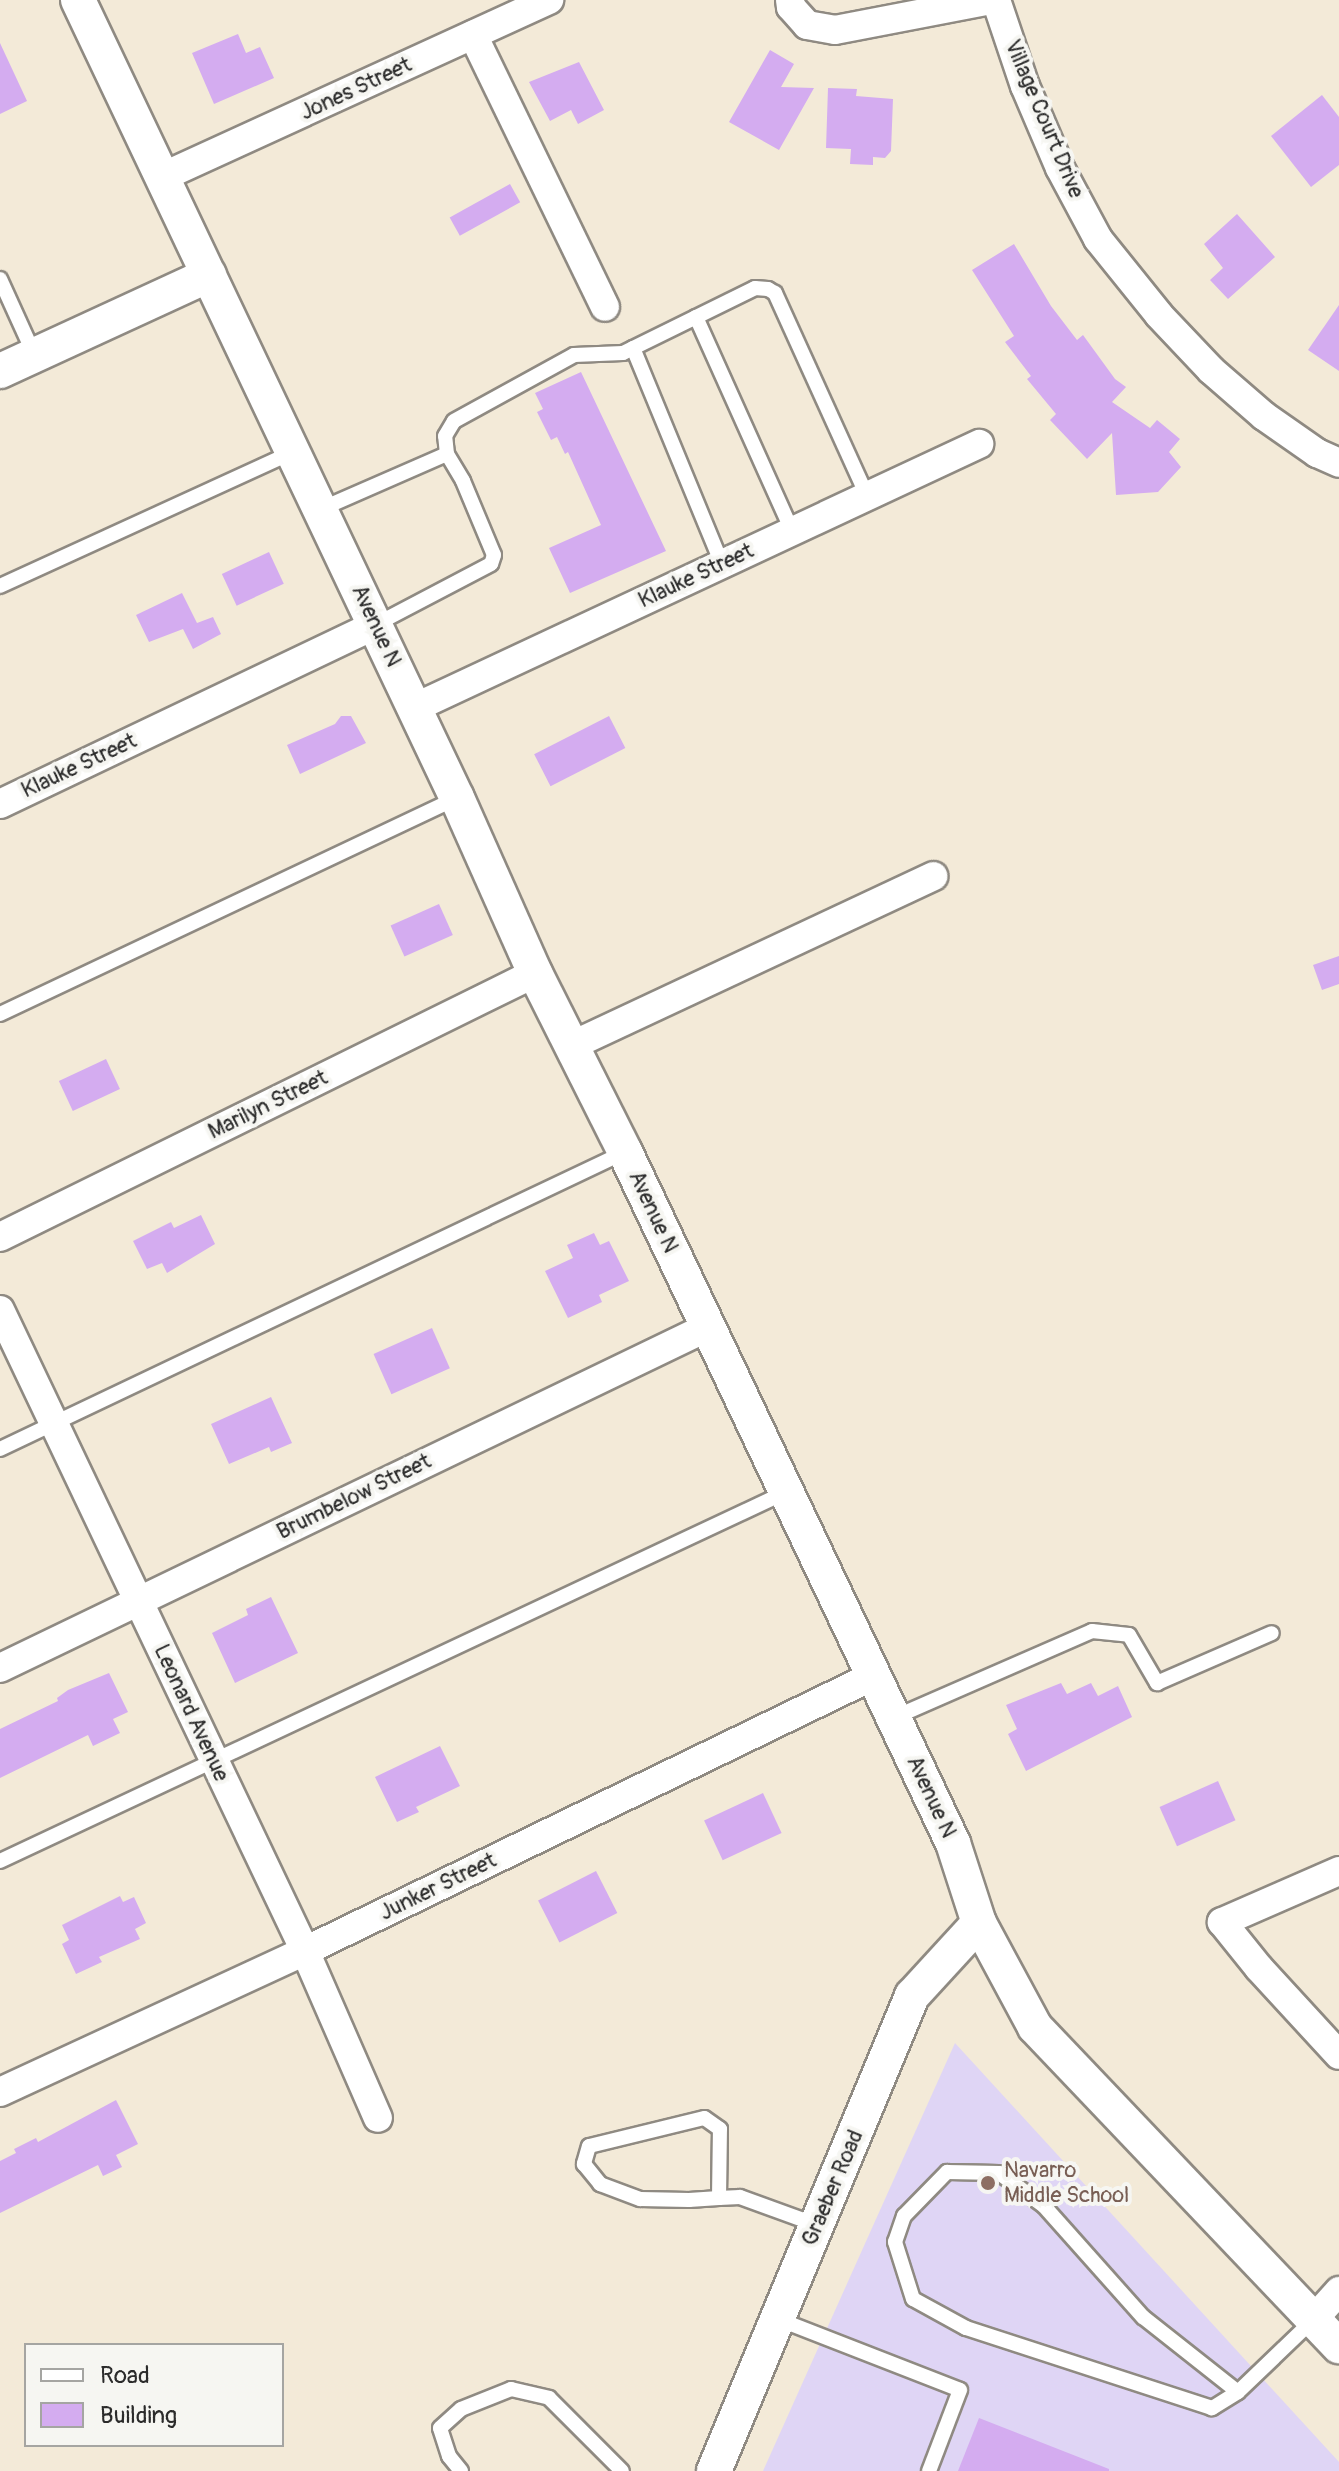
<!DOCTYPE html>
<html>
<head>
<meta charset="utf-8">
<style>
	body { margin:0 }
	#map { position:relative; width:1339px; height:2471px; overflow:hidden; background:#f3ead8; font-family:Pangolin,sans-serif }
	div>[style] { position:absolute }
	.built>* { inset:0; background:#dfd5f5 }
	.building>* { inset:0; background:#d4acf0; transform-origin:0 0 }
	.roads { filter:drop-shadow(2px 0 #8f8a82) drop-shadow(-2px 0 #8f8a82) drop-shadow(0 2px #8f8a82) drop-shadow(0 -2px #8f8a82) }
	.service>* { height:14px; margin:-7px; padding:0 7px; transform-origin:7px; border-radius:7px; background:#fff }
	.minor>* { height:28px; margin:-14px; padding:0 14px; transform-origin:14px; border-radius:14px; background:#fff }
	.tertiary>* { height:34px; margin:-17px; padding:0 17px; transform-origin:17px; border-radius:17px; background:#fff }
	.dots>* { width:22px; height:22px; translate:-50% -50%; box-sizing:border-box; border:4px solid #f6f6f2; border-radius:50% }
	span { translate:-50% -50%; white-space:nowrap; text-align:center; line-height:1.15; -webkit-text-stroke:8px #f6f6f2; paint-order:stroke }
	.street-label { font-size:22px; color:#2b2b2b }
	.education-label { font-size:22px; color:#785e54 }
	.left { translate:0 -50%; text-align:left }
	.legend { position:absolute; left:24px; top:2343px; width:260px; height:104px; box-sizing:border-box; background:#f6f6f2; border:2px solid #a5a5a2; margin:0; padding:10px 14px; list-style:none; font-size:24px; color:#2b2b2b }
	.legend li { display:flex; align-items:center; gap:16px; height:40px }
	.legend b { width:40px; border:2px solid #a5a5a2 }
</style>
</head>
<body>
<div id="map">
	<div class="built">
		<div style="clip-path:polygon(955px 2043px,1339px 2462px,1339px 2471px,763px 2471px)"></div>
	</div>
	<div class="building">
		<div style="clip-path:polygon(238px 34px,246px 53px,260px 47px,274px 78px,214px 104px,192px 53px)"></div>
		<div style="clip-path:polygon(0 43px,27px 101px,0 114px)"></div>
		<div style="clip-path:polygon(770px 50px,794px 64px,781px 87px,814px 88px,779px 150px,729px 122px)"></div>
		<div style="clip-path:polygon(579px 62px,604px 110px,578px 124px,571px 110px,550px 121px,529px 82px)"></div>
		<div style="clip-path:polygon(828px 88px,857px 89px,856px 96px,893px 99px,891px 151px,885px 158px,873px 157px,873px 165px,850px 164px,851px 149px,826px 148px)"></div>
		<div style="clip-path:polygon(1322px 95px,1339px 117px,1339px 165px,1311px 187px,1271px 136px)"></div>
		<div style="left:510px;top:184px;width:21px;height:69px;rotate:61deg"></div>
		<div style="clip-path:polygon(1237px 214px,1275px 257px,1228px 299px,1210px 280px,1223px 268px,1204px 244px)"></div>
		<div style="clip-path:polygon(1014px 244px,1051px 306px,1077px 340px,1083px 335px,1115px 379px,1126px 387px,1112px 402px,1150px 428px,1157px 420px,1180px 439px,1169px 452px,1181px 467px,1158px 492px,1116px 495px,1112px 433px,1087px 459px,1050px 420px,1056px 414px,1027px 379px,1031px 376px,1005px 342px,1014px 336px,972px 270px)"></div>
		<div style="clip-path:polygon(1339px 305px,1339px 371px,1308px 350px)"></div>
		<div style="clip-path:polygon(581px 372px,666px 551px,570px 593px,549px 548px,601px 525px,568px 452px,565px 454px,557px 437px,551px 440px,537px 412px,543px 409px,535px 393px)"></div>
		<div style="left:269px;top:552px;width:35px;height:52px;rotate:65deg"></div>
		<div style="clip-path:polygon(182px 593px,197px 623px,213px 617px,221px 634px,193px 649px,183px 629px,149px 642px,136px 615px)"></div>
		<div style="clip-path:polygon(341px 716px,351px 716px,366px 743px,300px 774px,287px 745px,335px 724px)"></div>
		<div style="left:609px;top:716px;width:36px;height:84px;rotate:63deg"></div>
		<div style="left:439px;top:904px;width:34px;height:53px;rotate:66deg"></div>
		<div style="clip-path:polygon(1339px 956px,1339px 984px,1322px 990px,1313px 965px)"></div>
		<div style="left:106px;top:1059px;width:33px;height:52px;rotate:65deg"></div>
		<div style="clip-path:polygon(201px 1215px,215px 1244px,167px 1273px,162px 1263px,147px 1269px,133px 1241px,171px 1222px,174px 1228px)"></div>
		<div style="clip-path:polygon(594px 1233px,600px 1245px,609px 1241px,629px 1281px,599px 1295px,602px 1302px,568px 1318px,545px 1271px,573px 1258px,567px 1245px)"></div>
		<div style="left:432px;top:1328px;width:44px;height:64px;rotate:66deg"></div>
		<div style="clip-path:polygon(271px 1397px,292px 1443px,271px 1452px,269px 1447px,229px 1464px,211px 1424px)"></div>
		<div style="clip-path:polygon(271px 1597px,298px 1653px,235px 1683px,212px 1633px,248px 1615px,246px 1609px)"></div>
		<div style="clip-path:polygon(109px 1673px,128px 1712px,113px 1719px,120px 1733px,93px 1746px,88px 1735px,0 1778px,0 1729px,58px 1701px,57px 1698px,68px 1690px)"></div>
		<div style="clip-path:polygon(1061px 1683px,1067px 1694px,1091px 1683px,1098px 1696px,1118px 1686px,1132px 1717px,1026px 1771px,1008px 1734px,1017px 1729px,1006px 1705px)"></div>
		<div style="clip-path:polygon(440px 1746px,460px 1786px,416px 1807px,419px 1812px,397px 1822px,375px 1777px)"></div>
		<div style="left:1218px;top:1781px;width:43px;height:64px;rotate:66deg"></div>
		<div style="left:763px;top:1793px;width:44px;height:65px;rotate:65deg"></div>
		<div style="left:596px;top:1871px;width:47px;height:65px;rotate:63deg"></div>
		<div style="clip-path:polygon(120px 1896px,123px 1902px,134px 1897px,146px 1923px,135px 1929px,140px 1939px,99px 1957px,102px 1962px,76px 1974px,62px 1944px,69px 1940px,62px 1925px)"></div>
		<div style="clip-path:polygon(116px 2100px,138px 2144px,116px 2155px,122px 2167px,103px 2176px,98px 2165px,0 2213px,0 2161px,16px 2153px,14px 2149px,36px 2138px,38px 2142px)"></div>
		<div style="clip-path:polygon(979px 2418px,1109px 2469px,1109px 2471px,958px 2471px)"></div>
	</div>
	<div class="roads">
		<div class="service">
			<div style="left:0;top:279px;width:82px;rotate:65.6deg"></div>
			<div style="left:696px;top:317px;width:235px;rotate:65.8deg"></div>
			<div style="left:633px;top:348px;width:234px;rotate:67.6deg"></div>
			<div style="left:447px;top:454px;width:18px;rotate:-96deg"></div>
			<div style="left:445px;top:436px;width:17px;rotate:-59deg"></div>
			<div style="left:454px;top:421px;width:137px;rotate:-28.8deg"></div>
			<div style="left:574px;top:355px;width:49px;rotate:-2.3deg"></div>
			<div style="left:623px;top:353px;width:147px;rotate:-26.2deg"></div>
			<div style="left:755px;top:288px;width:13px;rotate:4deg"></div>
			<div style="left:768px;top:289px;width:8px;rotate:30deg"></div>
			<div style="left:775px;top:293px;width:223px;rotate:65.6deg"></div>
			<div style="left:321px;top:509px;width:137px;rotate:-23.6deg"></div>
			<div style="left:447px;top:454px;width:31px;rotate:59deg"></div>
			<div style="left:463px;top:481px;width:80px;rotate:67.3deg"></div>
			<div style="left:494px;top:555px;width:9px;rotate:108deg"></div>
			<div style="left:491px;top:564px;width:131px;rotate:152.3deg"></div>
			<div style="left:0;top:586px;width:322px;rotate:-24.6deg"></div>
			<div style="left:0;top:1014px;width:505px;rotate:-25.3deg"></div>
			<div style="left:0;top:1449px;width:692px;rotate:-25.42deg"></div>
			<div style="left:893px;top:1718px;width:217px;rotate:-23.6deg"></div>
			<div style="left:1092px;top:1631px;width:37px;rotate:6deg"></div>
			<div style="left:1129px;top:1635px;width:56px;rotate:59.7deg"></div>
			<div style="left:1157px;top:1683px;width:125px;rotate:-23.5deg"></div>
			<div style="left:0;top:1861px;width:868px;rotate:-25.15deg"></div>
			<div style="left:947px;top:2172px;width:52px;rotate:1.1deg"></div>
			<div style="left:999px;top:2173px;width:56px;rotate:36.3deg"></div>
			<div style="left:1044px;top:2206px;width:149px;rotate:48.3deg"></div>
			<div style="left:1143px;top:2317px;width:121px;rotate:38.3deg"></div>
			<div style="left:1238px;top:2392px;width:31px;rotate:148deg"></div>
			<div style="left:1212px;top:2408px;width:259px;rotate:-162deg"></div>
			<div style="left:966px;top:2328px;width:60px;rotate:-151.3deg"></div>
			<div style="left:913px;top:2299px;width:60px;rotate:-107.5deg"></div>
			<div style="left:895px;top:2242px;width:28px;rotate:-71deg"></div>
			<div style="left:904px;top:2216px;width:62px;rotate:-45.7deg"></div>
			<div style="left:719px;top:2198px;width:69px;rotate:-89.2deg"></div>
			<div style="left:720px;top:2129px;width:19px;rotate:-145deg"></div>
			<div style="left:704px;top:2118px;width:118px;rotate:166.3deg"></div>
			<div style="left:589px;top:2146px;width:19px;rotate:106deg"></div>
			<div style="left:584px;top:2164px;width:26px;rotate:51deg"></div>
			<div style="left:600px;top:2184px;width:43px;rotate:20.6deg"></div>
			<div style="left:640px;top:2199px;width:49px;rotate:1.2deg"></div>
			<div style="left:689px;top:2200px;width:30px;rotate:-4deg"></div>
			<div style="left:719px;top:2198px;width:21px;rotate:-3deg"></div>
			<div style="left:740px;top:2197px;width:82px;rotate:20deg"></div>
			<div style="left:778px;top:2319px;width:195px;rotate:21.3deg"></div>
			<div style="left:960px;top:2390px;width:87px;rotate:110.9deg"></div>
			<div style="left:1238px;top:2392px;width:104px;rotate:-43.8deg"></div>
			<div style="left:461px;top:2471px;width:19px;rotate:-129deg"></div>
			<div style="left:449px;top:2456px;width:29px;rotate:-108deg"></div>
			<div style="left:440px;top:2428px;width:28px;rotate:-42deg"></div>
			<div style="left:461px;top:2409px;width:54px;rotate:-21.8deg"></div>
			<div style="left:511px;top:2389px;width:39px;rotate:13deg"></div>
			<div style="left:549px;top:2398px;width:103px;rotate:45deg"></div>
		</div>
		<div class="minor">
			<div style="left:790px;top:0;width:7px;rotate:82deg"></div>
			<div style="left:791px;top:7px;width:24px;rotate:48deg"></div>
			<div style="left:807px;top:25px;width:28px;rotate:10deg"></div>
			<div style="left:835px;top:30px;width:159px;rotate:-10.9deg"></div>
			<div style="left:996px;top:0;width:91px;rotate:71.4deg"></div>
			<div style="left:1025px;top:86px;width:89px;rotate:66.9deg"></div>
			<div style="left:1060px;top:168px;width:81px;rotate:61.8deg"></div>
			<div style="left:1098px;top:239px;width:97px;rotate:51.2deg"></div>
			<div style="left:1159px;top:315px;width:76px;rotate:46.6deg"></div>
			<div style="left:1211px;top:370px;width:70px;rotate:41deg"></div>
			<div style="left:1264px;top:416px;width:65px;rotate:34.9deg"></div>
			<div style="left:1317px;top:453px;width:24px;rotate:24deg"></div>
			<div style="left:473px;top:35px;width:302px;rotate:64.1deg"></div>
			<div style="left:162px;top:177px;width:426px;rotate:-24.6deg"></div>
			<div style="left:414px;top:708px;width:624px;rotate:-25.04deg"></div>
			<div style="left:0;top:804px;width:416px;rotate:-25.5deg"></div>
			<div style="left:573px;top:1045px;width:398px;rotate:-25.1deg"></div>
			<div style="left:0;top:1237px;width:597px;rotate:-26.26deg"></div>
			<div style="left:0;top:1310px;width:710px;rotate:64.55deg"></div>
			<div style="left:305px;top:1951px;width:182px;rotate:66.4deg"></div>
			<div style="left:0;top:1668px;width:786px;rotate:-25.72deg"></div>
			<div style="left:1339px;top:1871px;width:128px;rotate:156.4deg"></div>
			<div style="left:1222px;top:1922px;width:59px;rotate:51.2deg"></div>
			<div style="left:1259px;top:1968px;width:118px;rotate:47.4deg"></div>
			<div style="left:0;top:2092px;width:336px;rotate:-24.8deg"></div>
			<div style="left:305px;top:1951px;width:631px;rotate:-25.83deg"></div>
			<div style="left:1313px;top:2320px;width:39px;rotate:-48deg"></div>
		</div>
		<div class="tertiary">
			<div style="left:78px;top:0;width:883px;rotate:64.6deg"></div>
			<div style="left:457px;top:798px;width:192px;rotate:66deg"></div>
			<div style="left:535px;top:973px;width:200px;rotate:63.3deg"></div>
			<div style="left:625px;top:1152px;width:765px;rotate:64.61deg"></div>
			<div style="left:953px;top:1843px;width:84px;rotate:72deg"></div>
			<div style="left:979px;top:1923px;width:118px;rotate:61.7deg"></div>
			<div style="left:1035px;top:2027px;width:441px;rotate:46.4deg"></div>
			<div style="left:0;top:371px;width:230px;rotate:-24.7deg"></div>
			<div style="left:714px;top:2471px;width:515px;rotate:-67.37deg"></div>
			<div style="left:912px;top:1996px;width:99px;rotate:-47.5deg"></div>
		</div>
	</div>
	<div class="dots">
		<div style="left:988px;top:2183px;background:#8d6e63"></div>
	</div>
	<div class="street-label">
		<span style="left:356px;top:89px;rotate:-25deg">Jones Street</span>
		<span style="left:1044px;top:119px;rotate:67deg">Village Court Drive</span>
		<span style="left:696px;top:576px;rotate:-25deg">Klauke Street</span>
		<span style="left:376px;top:626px;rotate:65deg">Avenue N</span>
		<span style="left:79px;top:766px;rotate:-25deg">Klauke Street</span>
		<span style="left:268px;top:1105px;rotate:-26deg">Marilyn Street</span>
		<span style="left:653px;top:1212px;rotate:65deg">Avenue N</span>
		<span style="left:354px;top:1497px;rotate:-26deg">Brumbelow Street</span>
		<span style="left:191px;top:1713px;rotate:65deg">Leonard Avenue</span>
		<span style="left:931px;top:1797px;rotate:65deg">Avenue N</span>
		<span style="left:438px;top:1887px;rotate:-26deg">Junker Street</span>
		<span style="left:833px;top:2188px;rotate:-67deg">Graeber Road</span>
	</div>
	<div class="education-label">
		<span class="left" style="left:1004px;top:2183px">Navarro<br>Middle School</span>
	</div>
	<ul class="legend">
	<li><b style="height:10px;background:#fff"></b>Road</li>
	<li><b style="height:22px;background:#d4acf0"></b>Building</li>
	</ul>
</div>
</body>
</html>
